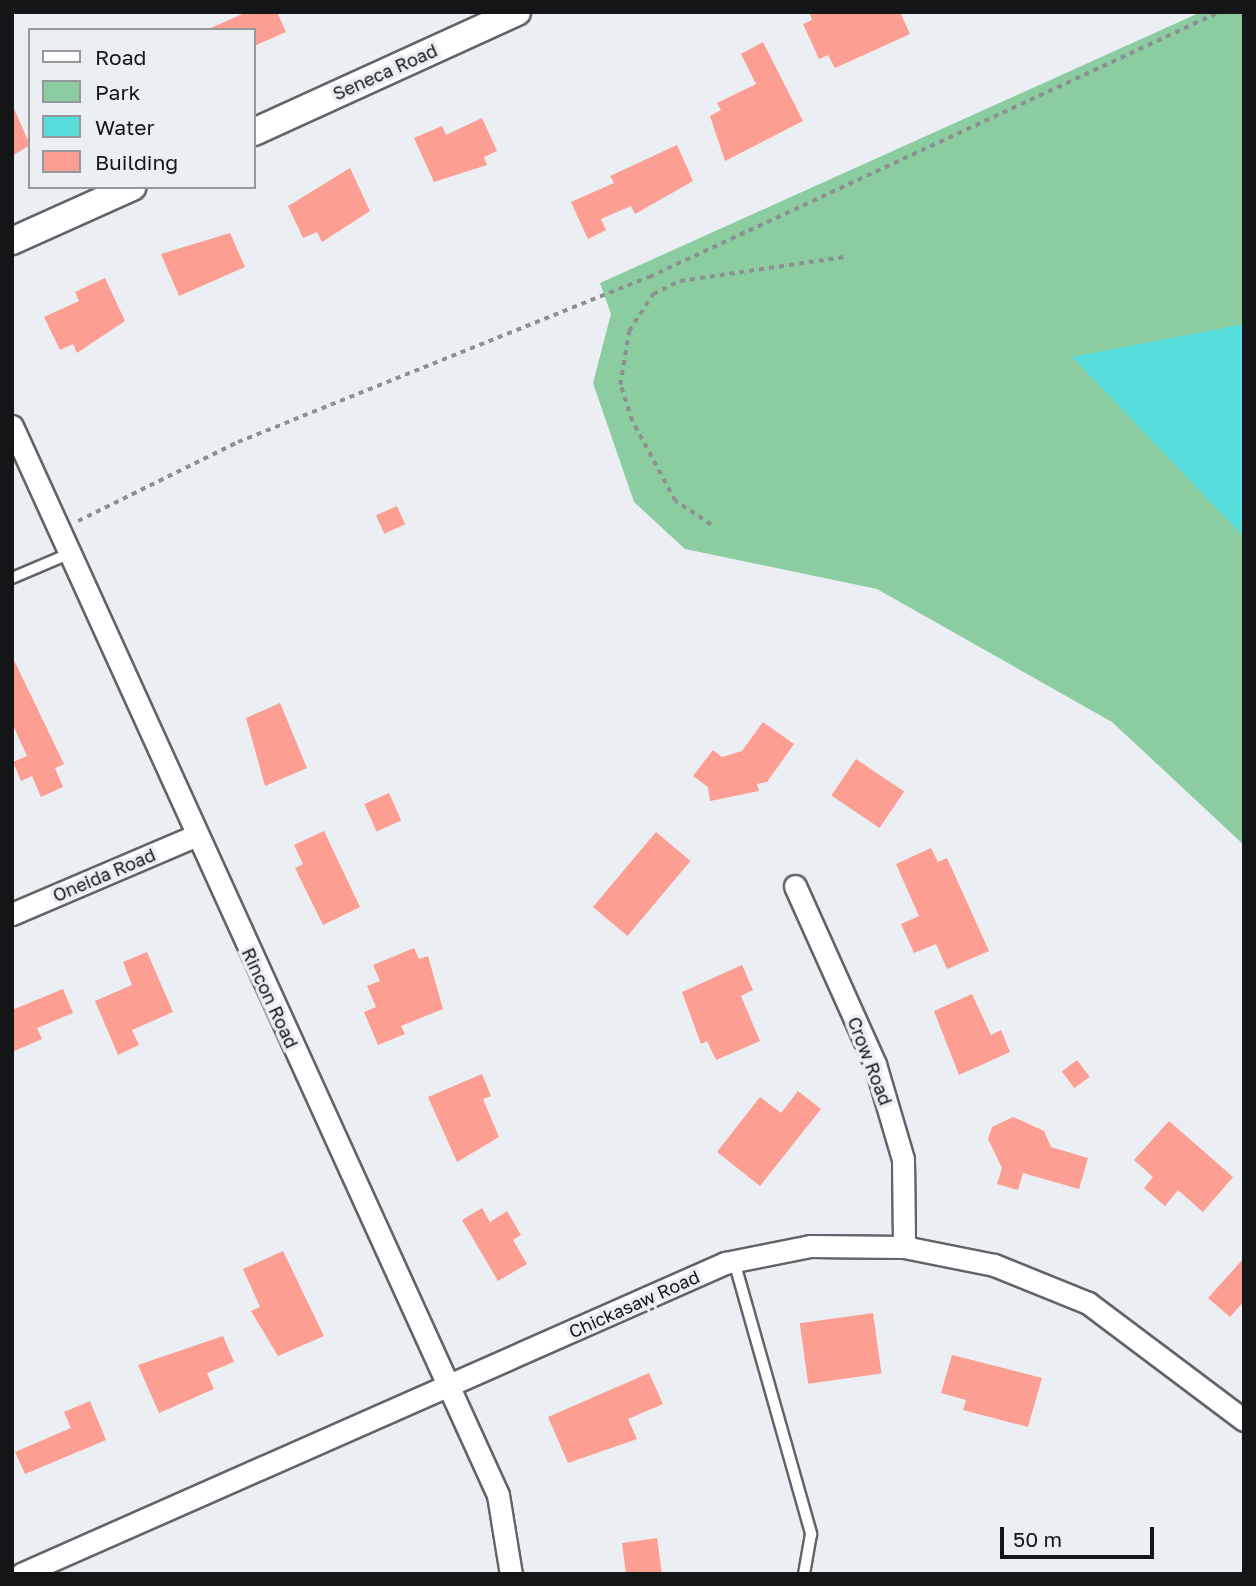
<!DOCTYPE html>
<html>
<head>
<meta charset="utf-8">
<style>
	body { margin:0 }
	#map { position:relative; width:1256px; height:1586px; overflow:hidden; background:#ebeff3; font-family:"Golos Text",sans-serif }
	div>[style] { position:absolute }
	.green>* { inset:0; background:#8bcda1 }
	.water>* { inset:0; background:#58dddd }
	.building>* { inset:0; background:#fd9e93; transform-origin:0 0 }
	.path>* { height:3.5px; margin-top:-1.75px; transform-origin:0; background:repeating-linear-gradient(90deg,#8d8f92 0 5px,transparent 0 10px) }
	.roads { filter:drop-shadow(2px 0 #616468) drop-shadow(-2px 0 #616468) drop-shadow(0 2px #616468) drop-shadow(0 -2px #616468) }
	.service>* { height:10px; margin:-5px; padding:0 5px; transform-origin:5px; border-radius:5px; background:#fff }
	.minor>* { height:21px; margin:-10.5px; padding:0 10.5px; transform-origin:10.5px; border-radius:10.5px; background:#fff }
	.tertiary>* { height:26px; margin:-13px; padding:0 13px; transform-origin:13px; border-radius:13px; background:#fff }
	span { translate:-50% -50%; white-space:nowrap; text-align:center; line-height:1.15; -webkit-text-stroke:7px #ebeff3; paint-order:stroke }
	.street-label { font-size:18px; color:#141517 }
	.frame { position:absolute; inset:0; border:14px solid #141517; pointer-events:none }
	.legend { position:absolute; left:28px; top:28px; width:228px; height:161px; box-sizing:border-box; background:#ebeff3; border:2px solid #95989b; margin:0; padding:9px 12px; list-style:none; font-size:21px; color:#141517 }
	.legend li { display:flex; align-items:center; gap:14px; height:35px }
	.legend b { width:35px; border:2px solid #95989b }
	.scale { position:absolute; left:1000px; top:1527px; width:154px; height:32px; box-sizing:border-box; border:4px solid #141517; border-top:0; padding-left:9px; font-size:21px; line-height:24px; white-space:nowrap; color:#141517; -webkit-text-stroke:5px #ebeff3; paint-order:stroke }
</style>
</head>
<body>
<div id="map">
	<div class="green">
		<div style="clip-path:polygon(1201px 12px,1244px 12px,1244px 845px,1112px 722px,877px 589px,685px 549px,634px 502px,593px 383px,611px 314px,600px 283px)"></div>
	</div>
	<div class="water">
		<div style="clip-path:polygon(1244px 324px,1244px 537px,1072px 357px)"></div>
	</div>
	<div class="building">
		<div style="clip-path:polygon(247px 12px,277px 12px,286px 32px,254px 46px,254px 30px,206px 30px)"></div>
		<div style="clip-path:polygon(809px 12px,900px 12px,910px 34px,835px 68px,828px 55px,819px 59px,803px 24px,812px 20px)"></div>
		<div style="clip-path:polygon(763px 42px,803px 121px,725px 161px,710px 116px,721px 110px,717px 103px,756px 84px,741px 54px)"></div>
		<div style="clip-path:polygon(12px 104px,30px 145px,12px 156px)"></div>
		<div style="clip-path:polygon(482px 118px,497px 151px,484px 157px,487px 165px,434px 182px,414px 138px,442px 126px,446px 135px)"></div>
		<div style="clip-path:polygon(677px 145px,693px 181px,635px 214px,631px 206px,601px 219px,606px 230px,588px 239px,571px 202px,614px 183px,610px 176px)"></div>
		<div style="clip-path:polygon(350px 168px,370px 211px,322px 242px,317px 232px,303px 238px,288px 206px)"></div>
		<div style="clip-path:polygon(230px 233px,245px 267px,179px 296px,161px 254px)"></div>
		<div style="clip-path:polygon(105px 278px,125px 321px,77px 353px,73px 344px,60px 350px,44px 317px,79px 301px,75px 292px)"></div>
		<div style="left:397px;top:506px;width:20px;height:23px;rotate:66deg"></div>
		<div style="clip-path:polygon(12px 656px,64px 764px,55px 768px,63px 787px,41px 797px,32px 776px,21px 781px,13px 762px,27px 756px,12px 723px)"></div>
		<div style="clip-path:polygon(280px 703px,307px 768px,265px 786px,246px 718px)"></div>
		<div style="clip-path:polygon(763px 722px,794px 744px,767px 782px,757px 784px,759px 791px,710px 801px,708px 787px,693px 776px,713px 750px,722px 757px,742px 751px)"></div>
		<div style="left:856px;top:759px;width:58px;height:44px;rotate:34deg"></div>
		<div style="left:389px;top:793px;width:30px;height:27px;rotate:66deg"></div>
		<div style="clip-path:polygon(324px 831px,360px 907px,323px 925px,295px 868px,303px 864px,294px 845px)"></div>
		<div style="left:656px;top:832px;width:45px;height:98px;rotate:40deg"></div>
		<div style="clip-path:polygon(931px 848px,938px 862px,947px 858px,989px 951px,947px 969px,936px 944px,914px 953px,901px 924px,919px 916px,896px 864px)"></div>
		<div style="clip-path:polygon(414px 948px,419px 959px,428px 956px,443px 1009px,401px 1026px,405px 1034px,378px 1045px,364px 1012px,376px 1007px,367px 986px,380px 981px,373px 965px)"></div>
		<div style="clip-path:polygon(147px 952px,173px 1012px,132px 1030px,139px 1045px,118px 1055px,95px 1001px,132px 985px,123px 962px)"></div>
		<div style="clip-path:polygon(742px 965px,753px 990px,741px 996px,760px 1041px,716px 1060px,707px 1041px,701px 1044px,682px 992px)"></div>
		<div style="clip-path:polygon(63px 989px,73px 1013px,37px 1028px,42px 1039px,12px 1052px,12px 1010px)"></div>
		<div style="clip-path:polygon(972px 994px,991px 1035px,1001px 1030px,1010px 1052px,959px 1075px,934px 1011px)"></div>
		<div style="left:1077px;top:1060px;width:21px;height:19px;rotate:53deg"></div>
		<div style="clip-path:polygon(482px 1074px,491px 1096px,483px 1099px,499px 1137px,457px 1162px,428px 1097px)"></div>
		<div style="clip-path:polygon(798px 1091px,821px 1109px,760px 1186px,717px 1152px,760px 1097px,781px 1113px)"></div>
		<div style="clip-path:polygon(1013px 1117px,1044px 1131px,1051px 1147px,1088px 1158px,1079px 1189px,1023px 1173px,1018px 1190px,997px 1184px,1002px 1168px,988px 1139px,992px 1127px)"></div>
		<div style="clip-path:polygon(1169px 1121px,1233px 1177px,1203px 1212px,1178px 1190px,1165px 1206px,1144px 1188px,1153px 1177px,1134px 1160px)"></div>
		<div style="clip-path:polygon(482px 1208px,490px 1222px,507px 1211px,521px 1235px,513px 1240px,527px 1264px,498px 1281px,462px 1220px)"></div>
		<div style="clip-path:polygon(283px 1251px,324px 1336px,278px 1356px,251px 1311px,260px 1307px,243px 1269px)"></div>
		<div style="clip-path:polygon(1244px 1258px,1244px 1301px,1230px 1317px,1208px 1298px)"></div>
		<div style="left:873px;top:1313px;width:61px;height:74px;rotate:82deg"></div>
		<div style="clip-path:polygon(223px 1336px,234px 1362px,207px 1373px,214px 1389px,159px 1413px,138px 1365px)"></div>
		<div style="clip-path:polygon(952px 1355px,1042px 1378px,1028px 1427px,963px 1410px,966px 1400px,941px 1393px)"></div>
		<div style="clip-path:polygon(649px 1373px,663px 1404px,628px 1419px,637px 1439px,568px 1463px,548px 1417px)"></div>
		<div style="clip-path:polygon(90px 1401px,106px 1440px,25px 1474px,15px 1452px,71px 1428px,64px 1412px)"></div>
		<div style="clip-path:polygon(657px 1538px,662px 1574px,626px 1574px,622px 1543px)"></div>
	</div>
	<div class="path">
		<div style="left:78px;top:521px;width:178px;rotate:-26.3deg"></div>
		<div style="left:238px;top:442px;width:443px;rotate:-21.9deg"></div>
		<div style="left:649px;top:277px;width:629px;rotate:-24.93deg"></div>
		<div style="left:711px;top:525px;width:43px;rotate:-146.3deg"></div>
		<div style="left:675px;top:501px;width:91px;rotate:-118.3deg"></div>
		<div style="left:632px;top:421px;width:38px;rotate:-108deg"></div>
		<div style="left:620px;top:385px;width:55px;rotate:-80.5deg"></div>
		<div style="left:629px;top:331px;width:44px;rotate:-57deg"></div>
		<div style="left:653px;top:294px;width:30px;rotate:-26deg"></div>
		<div style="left:680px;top:281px;width:166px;rotate:-8.3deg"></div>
	</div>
	<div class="roads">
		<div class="service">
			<div style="left:12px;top:578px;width:64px;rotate:-23deg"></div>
			<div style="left:734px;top:1261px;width:284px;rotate:74.2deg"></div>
			<div style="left:811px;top:1534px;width:41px;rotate:99.9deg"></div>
		</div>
		<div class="minor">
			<div style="left:12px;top:426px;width:1174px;rotate:65.55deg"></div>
			<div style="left:498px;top:1495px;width:80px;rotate:80.7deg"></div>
			<div style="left:795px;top:886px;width:195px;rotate:65.8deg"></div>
			<div style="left:875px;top:1064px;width:99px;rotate:73.6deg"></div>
			<div style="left:903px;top:1159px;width:88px;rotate:89.3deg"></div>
			<div style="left:12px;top:914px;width:199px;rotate:-23.1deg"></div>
			<div style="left:21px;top:1574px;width:770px;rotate:-23.83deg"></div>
			<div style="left:725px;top:1263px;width:87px;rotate:-11.3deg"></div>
			<div style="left:810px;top:1246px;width:94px;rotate:0.6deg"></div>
			<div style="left:904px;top:1247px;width:92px;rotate:11.3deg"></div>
			<div style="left:994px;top:1265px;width:101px;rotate:22deg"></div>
			<div style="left:1088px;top:1303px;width:195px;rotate:36.9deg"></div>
		</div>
		<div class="tertiary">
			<div style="left:254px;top:132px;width:289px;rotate:-24.5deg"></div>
			<div style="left:12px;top:241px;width:132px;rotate:-24.2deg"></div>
		</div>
	</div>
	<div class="street-label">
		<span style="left:385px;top:72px;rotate:-24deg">Seneca Road</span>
		<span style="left:104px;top:875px;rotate:-23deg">Oneida Road</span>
		<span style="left:270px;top:998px;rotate:65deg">Rincon Road</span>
		<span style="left:870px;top:1061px;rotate:69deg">Crow Road</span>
		<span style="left:634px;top:1304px;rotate:-24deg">Chickasaw Road</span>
	</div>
	<div class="frame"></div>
	<ul class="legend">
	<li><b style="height:9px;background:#fff"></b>Road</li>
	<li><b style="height:19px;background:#8bcda1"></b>Park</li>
	<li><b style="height:19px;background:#58dddd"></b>Water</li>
	<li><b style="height:19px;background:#fd9e93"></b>Building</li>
	</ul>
	<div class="scale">50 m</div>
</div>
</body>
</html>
